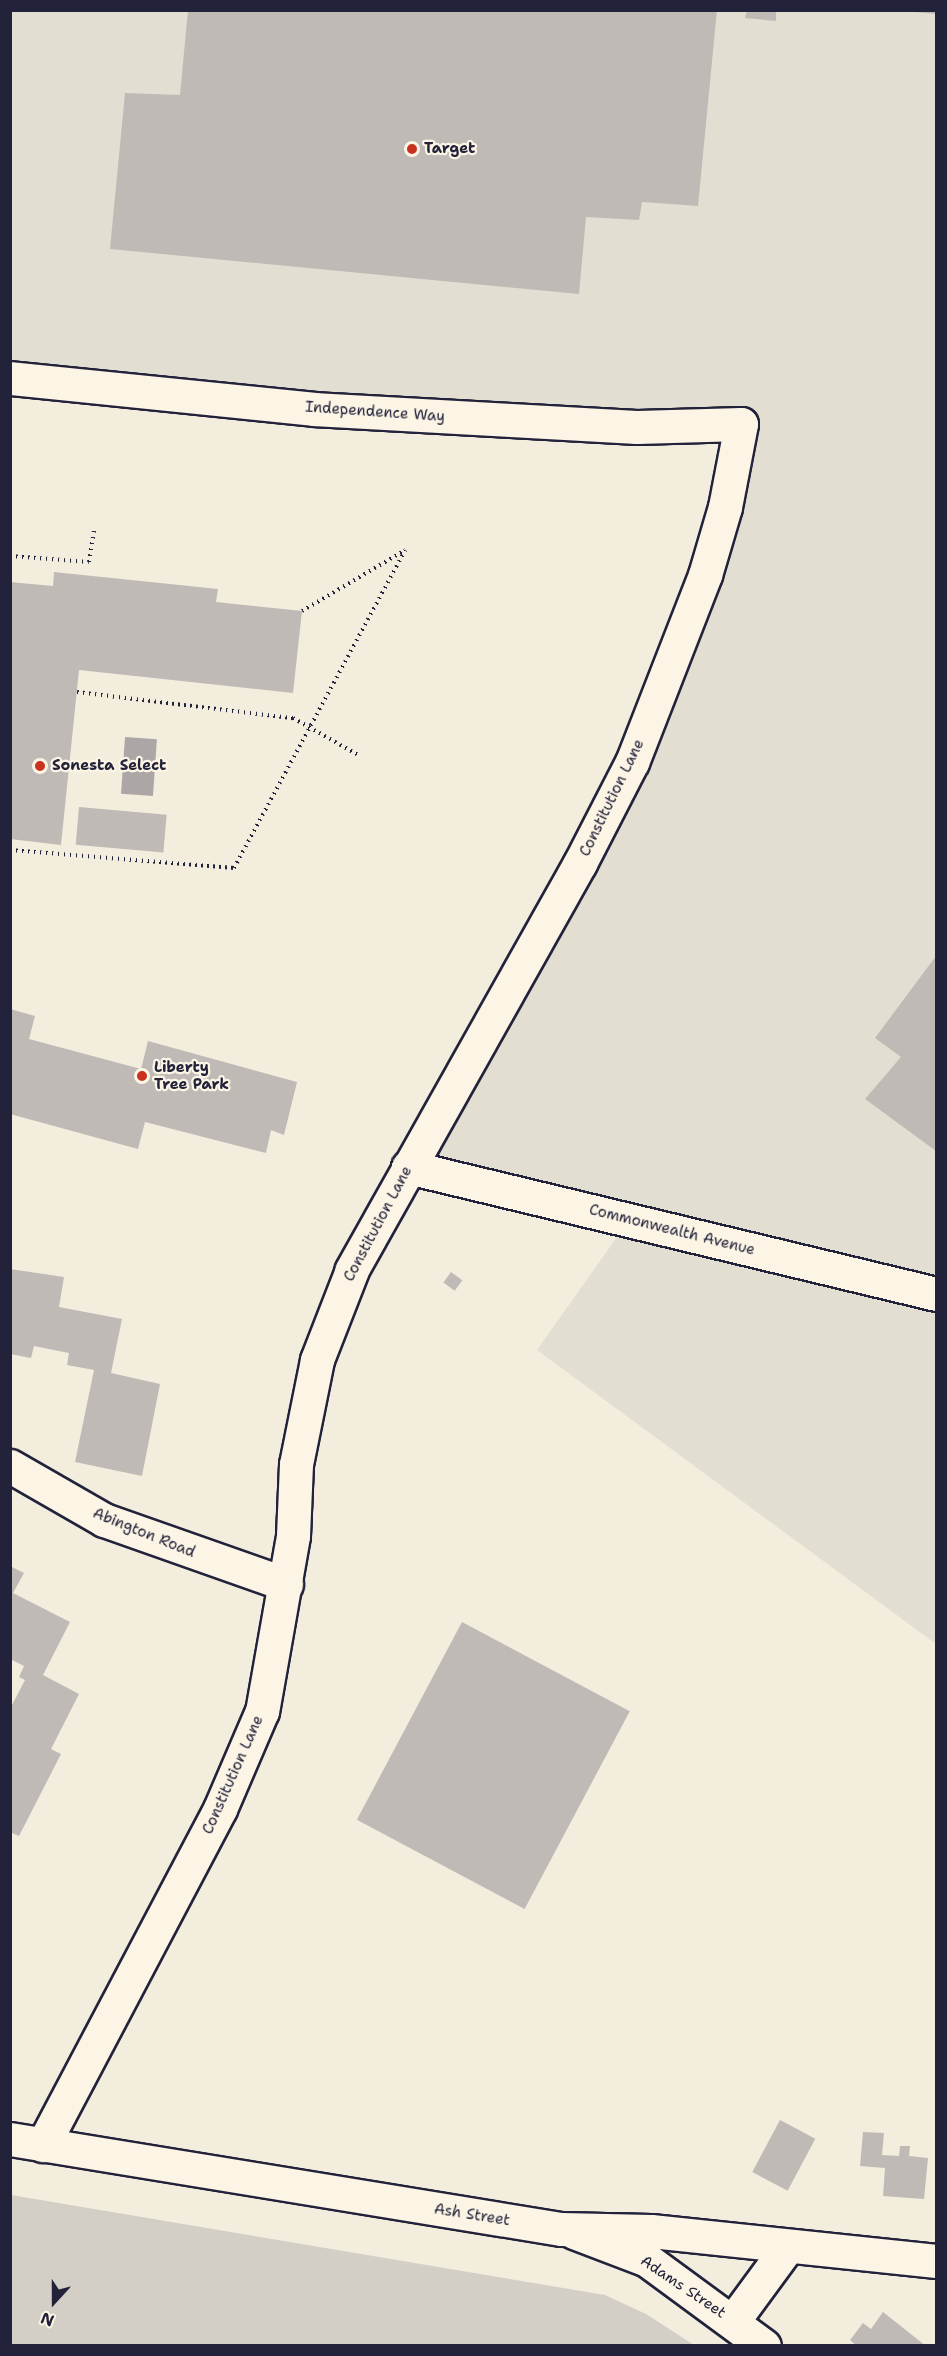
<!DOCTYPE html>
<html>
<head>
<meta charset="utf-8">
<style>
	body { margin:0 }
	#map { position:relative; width:947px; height:2356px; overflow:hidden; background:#f3edde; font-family:"Shantell Sans",sans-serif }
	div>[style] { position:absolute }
	.built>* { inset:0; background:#e3ded2 }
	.green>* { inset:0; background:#d4cfc6 }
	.water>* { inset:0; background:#aca7a6; transform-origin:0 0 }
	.building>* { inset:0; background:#bfbab6; transform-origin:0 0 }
	.path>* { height:4px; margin-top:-2px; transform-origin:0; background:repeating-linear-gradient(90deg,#22223b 0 1.5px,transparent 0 6px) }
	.roads { filter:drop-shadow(2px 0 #22223b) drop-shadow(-2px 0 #22223b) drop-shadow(0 2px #22223b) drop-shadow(0 -2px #22223b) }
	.minor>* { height:33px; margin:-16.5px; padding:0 16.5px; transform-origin:16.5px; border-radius:16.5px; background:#fcf5e5 }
	.tertiary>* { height:33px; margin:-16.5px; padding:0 16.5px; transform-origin:16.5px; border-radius:16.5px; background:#fcf5e5 }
	.dots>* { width:16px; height:16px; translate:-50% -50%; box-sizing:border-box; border:3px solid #fcf5e5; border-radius:50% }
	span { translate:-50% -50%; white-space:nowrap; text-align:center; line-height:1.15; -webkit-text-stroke:4.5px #fcf5e5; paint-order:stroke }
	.poi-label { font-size:15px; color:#22223b; font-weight:700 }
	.left { translate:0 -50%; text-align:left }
	.street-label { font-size:15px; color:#22223b }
	.frame { position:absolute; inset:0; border:12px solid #22223b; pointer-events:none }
	.north { position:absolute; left:24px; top:2272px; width:60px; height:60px; -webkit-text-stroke:4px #fcf5e5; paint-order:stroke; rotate:201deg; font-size:16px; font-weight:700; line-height:24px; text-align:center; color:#22223b }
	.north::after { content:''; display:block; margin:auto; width:21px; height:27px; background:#22223b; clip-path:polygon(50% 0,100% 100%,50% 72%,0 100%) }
</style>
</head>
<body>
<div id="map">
	<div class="built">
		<div style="clip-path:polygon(10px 11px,936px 11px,936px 1644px,537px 1350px,629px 1220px,408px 1167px,632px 762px,741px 424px,11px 378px)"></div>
	</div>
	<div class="green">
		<div style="clip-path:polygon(11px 2195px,605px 2295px,646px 2314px,694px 2345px,11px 2345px)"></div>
	</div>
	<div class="water">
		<div style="left:125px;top:737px;width:32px;height:57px;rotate:4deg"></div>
	</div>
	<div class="building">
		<div style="clip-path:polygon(188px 10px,717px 10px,698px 206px,642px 202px,639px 220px,586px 217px,579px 294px,110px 249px,125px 93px,180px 95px)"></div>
		<div style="clip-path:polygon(747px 10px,776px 10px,776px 21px,745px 18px)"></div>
		<div style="clip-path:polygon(914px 10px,936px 10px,936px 14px,914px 12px)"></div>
		<div style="clip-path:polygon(54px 572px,218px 589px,216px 602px,302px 611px,293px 693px,79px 670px,61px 845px,10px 839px,10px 582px,53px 586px)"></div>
		<div style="left:79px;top:807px;width:88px;height:38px;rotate:5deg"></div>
		<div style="clip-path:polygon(936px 956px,936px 1151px,865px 1099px,901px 1057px,875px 1038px)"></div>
		<div style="clip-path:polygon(10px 1009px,35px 1016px,29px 1039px,141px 1069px,148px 1041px,297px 1082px,284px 1135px,271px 1130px,266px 1153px,145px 1122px,138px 1149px,10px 1114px)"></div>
		<div style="clip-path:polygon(10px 1269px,64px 1277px,59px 1307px,122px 1319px,111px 1373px,160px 1384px,142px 1476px,75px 1462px,94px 1370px,67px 1365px,69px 1353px,34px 1346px,31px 1358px,10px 1354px)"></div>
		<div style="left:451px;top:1272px;width:14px;height:13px;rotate:36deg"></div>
		<div style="clip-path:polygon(10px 1566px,24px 1573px,13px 1593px,70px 1622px,43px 1675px,79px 1694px,51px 1749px,61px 1754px,19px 1836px,10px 1832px,10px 1709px,25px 1680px,19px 1677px,24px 1666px,10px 1659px)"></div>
		<div style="left:462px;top:1622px;width:190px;height:224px;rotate:28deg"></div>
		<div style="left:780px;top:2120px;width:40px;height:59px;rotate:28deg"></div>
		<div style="clip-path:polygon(863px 2132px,884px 2133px,882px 2155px,899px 2156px,900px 2146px,910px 2146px,909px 2156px,928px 2158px,924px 2199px,883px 2196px,885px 2168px,860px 2166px)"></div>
		<div style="clip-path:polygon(883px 2312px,926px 2346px,857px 2346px,850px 2340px,863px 2323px,871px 2329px)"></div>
	</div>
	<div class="path">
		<div style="left:10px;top:556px;width:79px;rotate:4.3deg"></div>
		<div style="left:89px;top:562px;width:33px;rotate:-81deg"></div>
		<div style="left:302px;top:611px;width:120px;rotate:-30.6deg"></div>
		<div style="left:77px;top:692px;width:218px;rotate:6.9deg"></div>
		<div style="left:293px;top:718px;width:75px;rotate:29.6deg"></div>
		<div style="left:10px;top:850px;width:225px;rotate:4.6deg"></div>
		<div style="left:234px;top:868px;width:361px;rotate:-61.7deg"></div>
	</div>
	<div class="roads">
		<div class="minor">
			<div style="left:10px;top:378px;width:305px;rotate:5.8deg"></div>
			<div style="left:313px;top:409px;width:324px;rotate:3.2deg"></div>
			<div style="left:637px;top:427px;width:104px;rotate:-1.7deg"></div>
			<div style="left:741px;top:424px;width:85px;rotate:100.9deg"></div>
			<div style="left:725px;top:507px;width:71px;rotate:106.4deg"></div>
			<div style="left:705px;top:575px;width:201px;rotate:111.3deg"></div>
			<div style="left:632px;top:762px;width:114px;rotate:117.2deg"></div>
			<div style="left:580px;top:863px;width:467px;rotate:119.3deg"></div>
			<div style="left:352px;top:1270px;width:97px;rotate:111.3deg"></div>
			<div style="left:317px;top:1360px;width:106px;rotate:101.4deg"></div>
			<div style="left:296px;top:1464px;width:72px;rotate:92.4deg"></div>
			<div style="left:293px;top:1536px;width:178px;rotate:100deg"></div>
			<div style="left:262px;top:1711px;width:107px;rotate:113.2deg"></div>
			<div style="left:220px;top:1809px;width:380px;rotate:117.8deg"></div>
			<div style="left:408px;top:1167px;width:543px;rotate:13.52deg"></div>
			<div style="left:10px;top:1466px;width:108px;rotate:29.9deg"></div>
			<div style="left:104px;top:1520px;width:193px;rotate:19.4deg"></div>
			<div style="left:574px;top:2232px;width:78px;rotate:21deg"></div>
			<div style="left:647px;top:2260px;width:145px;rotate:36.3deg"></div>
		</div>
		<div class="tertiary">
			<div style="left:10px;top:2139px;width:558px;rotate:9.28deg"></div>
			<div style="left:561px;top:2229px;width:90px;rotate:1.3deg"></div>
			<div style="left:651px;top:2231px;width:287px;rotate:6deg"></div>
			<div style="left:733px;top:2321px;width:93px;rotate:-53.7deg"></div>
		</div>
	</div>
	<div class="dots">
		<div style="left:412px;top:149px;background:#c8321e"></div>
		<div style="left:40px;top:766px;background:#c8321e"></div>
		<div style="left:142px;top:1076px;background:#c8321e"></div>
	</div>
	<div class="poi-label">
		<span class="left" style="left:424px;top:149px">Target</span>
		<span class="left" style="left:52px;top:766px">Sonesta Select</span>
		<span class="left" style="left:154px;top:1076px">Liberty<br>Tree Park</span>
	</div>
	<div class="street-label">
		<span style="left:375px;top:412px;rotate:4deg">Independence Way</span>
		<span style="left:612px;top:798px;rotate:-64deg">Constitution Lane</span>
		<span style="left:378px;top:1224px;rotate:-62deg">Constitution Lane</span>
		<span style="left:672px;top:1230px;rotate:14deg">Commonwealth Avenue</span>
		<span style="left:144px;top:1533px;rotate:22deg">Abington Road</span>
		<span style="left:233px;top:1775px;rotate:-66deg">Constitution Lane</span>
		<span style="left:472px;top:2215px;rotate:9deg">Ash Street</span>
		<span style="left:683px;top:2287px;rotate:34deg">Adams Street</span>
	</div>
	<div class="frame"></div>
	<div class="north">N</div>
</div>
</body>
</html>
